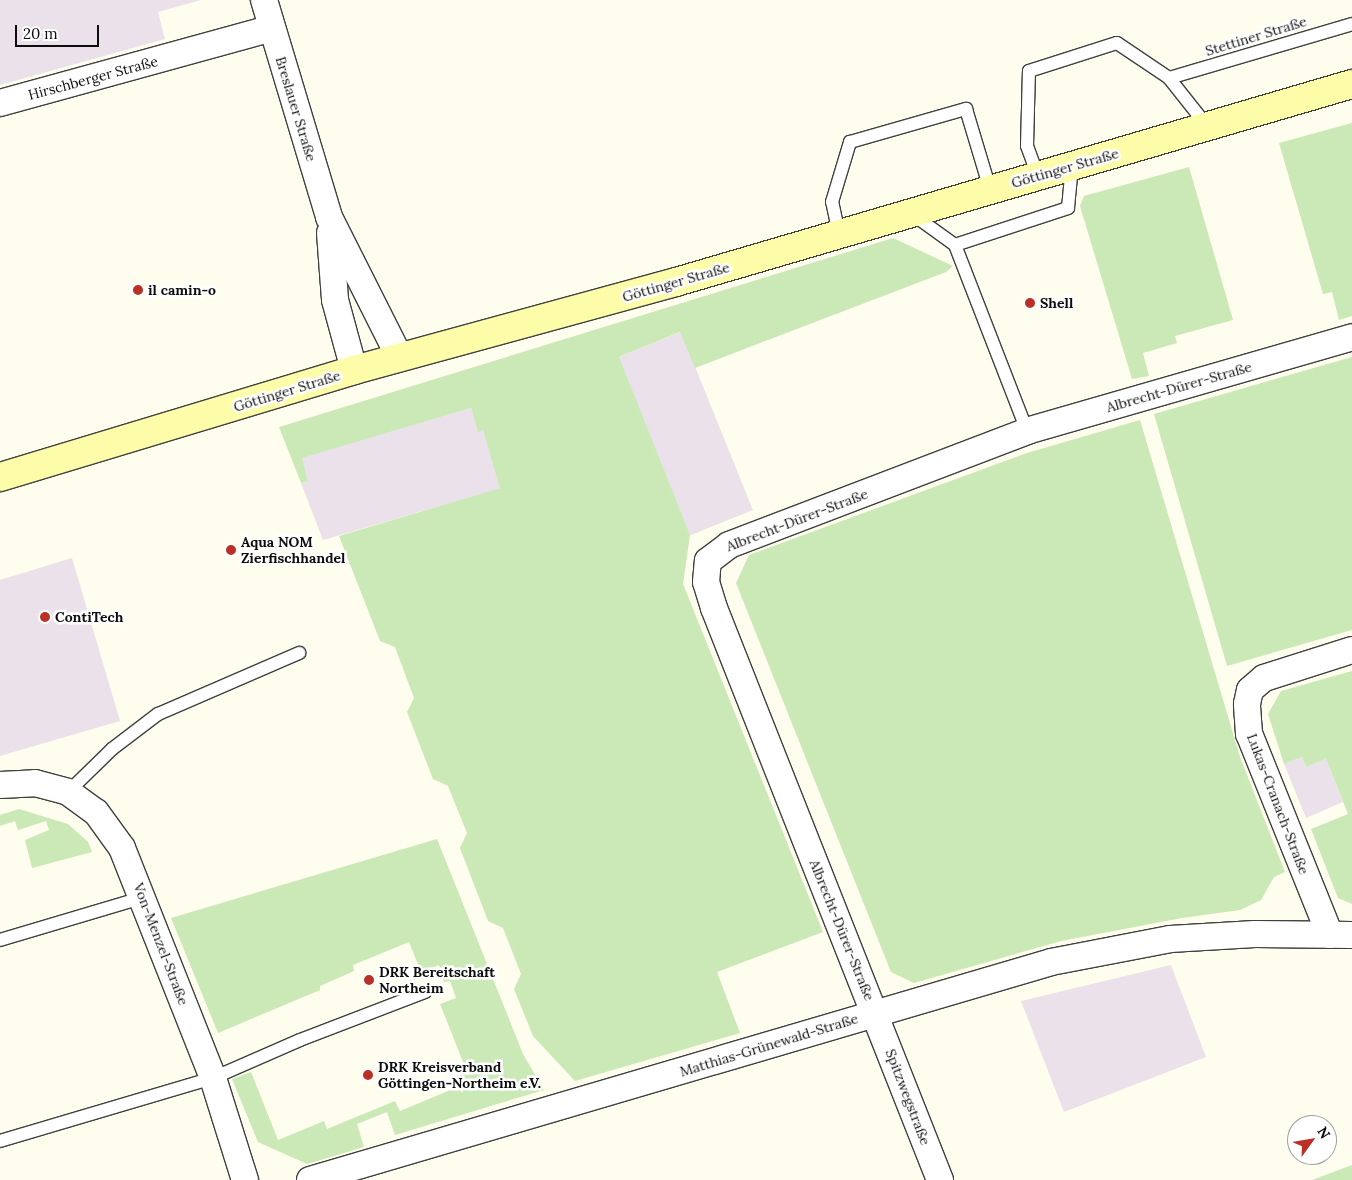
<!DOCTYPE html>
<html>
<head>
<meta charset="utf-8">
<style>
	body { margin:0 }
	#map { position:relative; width:1352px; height:1180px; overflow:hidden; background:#fffded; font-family:Lora,serif }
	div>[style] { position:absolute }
	.industrial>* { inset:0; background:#ebe1eb; transform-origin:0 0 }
	.green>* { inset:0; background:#cbe8b7 }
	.roads { filter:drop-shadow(1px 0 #404040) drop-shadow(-1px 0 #404040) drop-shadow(0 1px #404040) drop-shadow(0 -1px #404040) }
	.service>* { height:12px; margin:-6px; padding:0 6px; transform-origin:6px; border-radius:6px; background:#fff }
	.minor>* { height:26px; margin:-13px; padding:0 13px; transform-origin:13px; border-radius:13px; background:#fff }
	.secondary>* { height:28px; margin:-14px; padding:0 14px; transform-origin:14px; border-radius:14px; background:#fdfda9 }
	.dots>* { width:14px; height:14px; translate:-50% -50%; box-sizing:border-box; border:2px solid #fff; border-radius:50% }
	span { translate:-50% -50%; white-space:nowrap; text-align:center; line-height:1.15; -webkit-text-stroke:5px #fff; paint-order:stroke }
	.street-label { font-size:14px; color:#0d0d0d }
	.poi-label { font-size:14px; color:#0d0d0d; font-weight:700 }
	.left { translate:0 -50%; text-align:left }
	.north { position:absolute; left:1287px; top:1115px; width:50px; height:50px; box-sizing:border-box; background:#fff; border:1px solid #9e9e9e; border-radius:50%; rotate:58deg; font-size:14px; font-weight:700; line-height:20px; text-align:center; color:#0d0d0d }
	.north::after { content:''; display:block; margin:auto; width:18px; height:22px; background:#ba3027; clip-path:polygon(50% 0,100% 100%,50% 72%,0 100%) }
	.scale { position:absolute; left:15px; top:25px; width:84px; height:22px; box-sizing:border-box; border:2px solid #0d0d0d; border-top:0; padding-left:6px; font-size:15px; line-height:18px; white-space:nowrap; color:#0d0d0d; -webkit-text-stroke:4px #fff; paint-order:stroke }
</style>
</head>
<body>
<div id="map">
	<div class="industrial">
		<div style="clip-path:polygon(0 0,201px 0,158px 12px,165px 39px,0 85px)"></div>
		<div style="left:681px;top:332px;width:192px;height:68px;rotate:68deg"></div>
		<div style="clip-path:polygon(471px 408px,478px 431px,483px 430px,501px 488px,323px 540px,301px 483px,308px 482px,301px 458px)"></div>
		<div style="clip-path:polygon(72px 558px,120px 721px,0 756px,0 580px)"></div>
		<div style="clip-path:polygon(1302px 757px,1306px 767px,1326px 759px,1343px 802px,1306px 818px,1284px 764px)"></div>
		<div style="clip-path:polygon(1171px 965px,1206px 1057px,1064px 1112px,1021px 1001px)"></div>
	</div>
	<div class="green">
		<div style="clip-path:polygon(1352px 123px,1352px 316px,1339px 320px,1332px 292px,1323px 294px,1279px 143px)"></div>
		<div style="clip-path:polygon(1189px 167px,1233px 320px,1175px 336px,1177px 343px,1143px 353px,1149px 376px,1132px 379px,1080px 206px,1084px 196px)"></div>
		<div style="clip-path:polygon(893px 238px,953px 266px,946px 272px,695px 368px,680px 332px,619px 357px,690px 535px,683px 584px,823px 932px,717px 972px,740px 1033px,575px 1081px,533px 1036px,514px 989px,521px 974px,503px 928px,488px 921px,460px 848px,467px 833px,448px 786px,433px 779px,407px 712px,414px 698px,395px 647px,380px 641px,339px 536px,500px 488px,483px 430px,478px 432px,471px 408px,302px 458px,308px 482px,301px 483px,279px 427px)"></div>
		<div style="clip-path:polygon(1352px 357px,1352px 630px,1227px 666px,1154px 414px)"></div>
		<div style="clip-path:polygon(1140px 420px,1240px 757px,1285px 872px,1274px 877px,1261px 900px,1240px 910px,1182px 918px,1061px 941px,914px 983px,891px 972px,736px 583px,749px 555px,1027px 453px)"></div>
		<div style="clip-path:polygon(1352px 671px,1352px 904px,1338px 898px,1311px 829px,1348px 814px,1326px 759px,1306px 767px,1302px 757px,1284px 764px,1268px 714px,1281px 691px)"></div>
		<div style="clip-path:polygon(19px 809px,68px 824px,88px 842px,92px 852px,32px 868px,25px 840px,49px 830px,46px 821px,18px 830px,15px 821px,0 826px,0 815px)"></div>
		<div style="clip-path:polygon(437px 839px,523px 1054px,544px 1090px,395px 1135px,387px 1112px,357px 1124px,364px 1147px,307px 1164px,258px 1142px,232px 1079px,251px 1072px,278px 1140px,324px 1121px,327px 1129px,395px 1101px,400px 1111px,453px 1089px,450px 1079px,467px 1072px,440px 1004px,456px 998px,450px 981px,444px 982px,439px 965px,421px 972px,409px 942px,353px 965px,354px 971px,320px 986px,320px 990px,218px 1033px,171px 918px)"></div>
		<div style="clip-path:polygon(1352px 1165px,1352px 1180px,1312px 1180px)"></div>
	</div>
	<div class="roads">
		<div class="service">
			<div style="left:1169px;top:78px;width:191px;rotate:-16.4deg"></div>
			<div style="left:1038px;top:176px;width:32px;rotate:-110deg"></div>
			<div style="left:1027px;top:146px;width:75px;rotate:-88.5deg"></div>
			<div style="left:1029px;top:71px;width:92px;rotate:-17.7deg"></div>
			<div style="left:1117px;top:43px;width:63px;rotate:33.9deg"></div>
			<div style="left:1169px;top:78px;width:61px;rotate:51.6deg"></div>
			<div style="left:912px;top:214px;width:53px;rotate:35.8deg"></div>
			<div style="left:955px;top:245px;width:119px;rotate:-18.1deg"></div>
			<div style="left:1068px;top:208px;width:42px;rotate:-84.6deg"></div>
			<div style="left:839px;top:234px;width:33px;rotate:-102deg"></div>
			<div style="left:832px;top:202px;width:63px;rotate:-73.3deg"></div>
			<div style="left:850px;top:142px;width:121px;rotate:-15.9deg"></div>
			<div style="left:966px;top:109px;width:84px;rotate:73.3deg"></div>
			<div style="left:955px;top:245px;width:199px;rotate:68.8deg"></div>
			<div style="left:68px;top:792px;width:62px;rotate:-44.3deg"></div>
			<div style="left:112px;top:749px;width:58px;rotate:-37.3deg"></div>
			<div style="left:158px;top:714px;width:154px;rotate:-23.4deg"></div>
			<div style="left:0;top:940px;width:150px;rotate:-16.6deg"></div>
			<div style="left:0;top:1141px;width:222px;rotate:-16.5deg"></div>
			<div style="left:213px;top:1078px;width:95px;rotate:-23.6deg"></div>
			<div style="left:300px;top:1040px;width:134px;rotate:-21deg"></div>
		</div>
		<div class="minor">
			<div style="left:264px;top:0;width:227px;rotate:73.3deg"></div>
			<div style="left:329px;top:217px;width:158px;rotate:63.3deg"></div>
			<div style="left:0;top:103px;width:282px;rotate:-15.4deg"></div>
			<div style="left:330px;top:233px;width:67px;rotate:85.7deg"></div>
			<div style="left:335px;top:300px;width:73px;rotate:74.8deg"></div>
			<div style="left:0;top:785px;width:35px;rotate:-3deg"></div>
			<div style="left:35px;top:783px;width:34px;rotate:15deg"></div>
			<div style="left:68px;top:792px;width:34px;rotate:36deg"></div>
			<div style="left:96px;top:812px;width:44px;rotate:54.2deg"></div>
			<div style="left:122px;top:848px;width:247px;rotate:68.4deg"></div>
			<div style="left:213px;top:1078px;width:107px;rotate:72.6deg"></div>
			<div style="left:1330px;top:935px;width:217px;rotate:-111.9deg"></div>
			<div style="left:1249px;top:734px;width:30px;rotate:-94deg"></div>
			<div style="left:1247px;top:704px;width:14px;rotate:-78deg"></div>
			<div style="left:1250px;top:690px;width:18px;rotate:-41deg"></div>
			<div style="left:1264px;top:678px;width:92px;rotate:-17.7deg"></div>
			<div style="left:310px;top:1180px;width:772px;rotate:-16.39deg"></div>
			<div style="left:1051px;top:962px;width:121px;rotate:-10.9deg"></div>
			<div style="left:1170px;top:939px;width:85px;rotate:-3.4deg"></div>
			<div style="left:1255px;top:934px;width:97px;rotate:0.6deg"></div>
			<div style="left:940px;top:1180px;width:615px;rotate:-111.56deg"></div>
			<div style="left:714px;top:608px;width:27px;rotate:-107deg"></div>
			<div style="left:706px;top:582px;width:21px;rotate:-85deg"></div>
			<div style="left:708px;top:561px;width:26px;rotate:-37deg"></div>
			<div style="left:729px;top:545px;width:319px;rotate:-20.9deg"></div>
			<div style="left:1027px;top:431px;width:338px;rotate:-16.1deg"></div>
		</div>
		<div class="secondary">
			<div style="left:0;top:477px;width:370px;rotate:-16.8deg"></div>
			<div style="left:354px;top:370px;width:334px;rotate:-15.3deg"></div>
			<div style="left:676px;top:282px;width:704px;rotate:-16.33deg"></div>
		</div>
	</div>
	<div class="dots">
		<div style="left:138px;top:290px;background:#ba3027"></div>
		<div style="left:1030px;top:303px;background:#ba3027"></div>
		<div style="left:231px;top:550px;background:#ba3027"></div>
		<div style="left:45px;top:617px;background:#ba3027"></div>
		<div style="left:369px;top:980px;background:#ba3027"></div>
		<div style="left:368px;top:1075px;background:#ba3027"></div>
	</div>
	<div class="street-label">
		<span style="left:1256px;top:36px;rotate:-17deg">Stettiner Straße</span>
		<span style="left:93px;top:78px;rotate:-15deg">Hirschberger Straße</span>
		<span style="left:296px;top:109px;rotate:73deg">Breslauer Straße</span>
		<span style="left:1065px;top:168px;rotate:-16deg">Göttinger Straße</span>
		<span style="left:676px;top:282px;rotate:-16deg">Göttinger Straße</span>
		<span style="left:1179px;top:387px;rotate:-16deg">Albrecht-Dürer-Straße</span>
		<span style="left:287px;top:391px;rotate:-17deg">Göttinger Straße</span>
		<span style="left:797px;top:520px;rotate:-21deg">Albrecht-Dürer-Straße</span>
		<span style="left:1278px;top:804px;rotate:69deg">Lukas-Cranach-Straße</span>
		<span style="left:842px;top:930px;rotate:68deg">Albrecht-Dürer-Straße</span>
		<span style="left:161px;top:944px;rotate:69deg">Von-Menzel-Straße</span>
		<span style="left:769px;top:1045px;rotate:-17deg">Matthias-Grünewald-Straße</span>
		<span style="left:908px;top:1097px;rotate:69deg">Spitzwegstraße</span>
	</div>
	<div class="poi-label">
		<span class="left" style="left:148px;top:290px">il camin-o</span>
		<span class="left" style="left:1040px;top:303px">Shell</span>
		<span class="left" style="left:241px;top:550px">Aqua NOM<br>Zierfischhandel</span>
		<span class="left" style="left:55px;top:617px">ContiTech</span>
		<span class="left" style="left:379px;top:980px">DRK Bereitschaft<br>Northeim</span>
		<span class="left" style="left:378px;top:1075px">DRK Kreisverband<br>Göttingen-Northeim e.V.</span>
	</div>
	<div class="north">N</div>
	<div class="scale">20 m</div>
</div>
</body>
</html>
